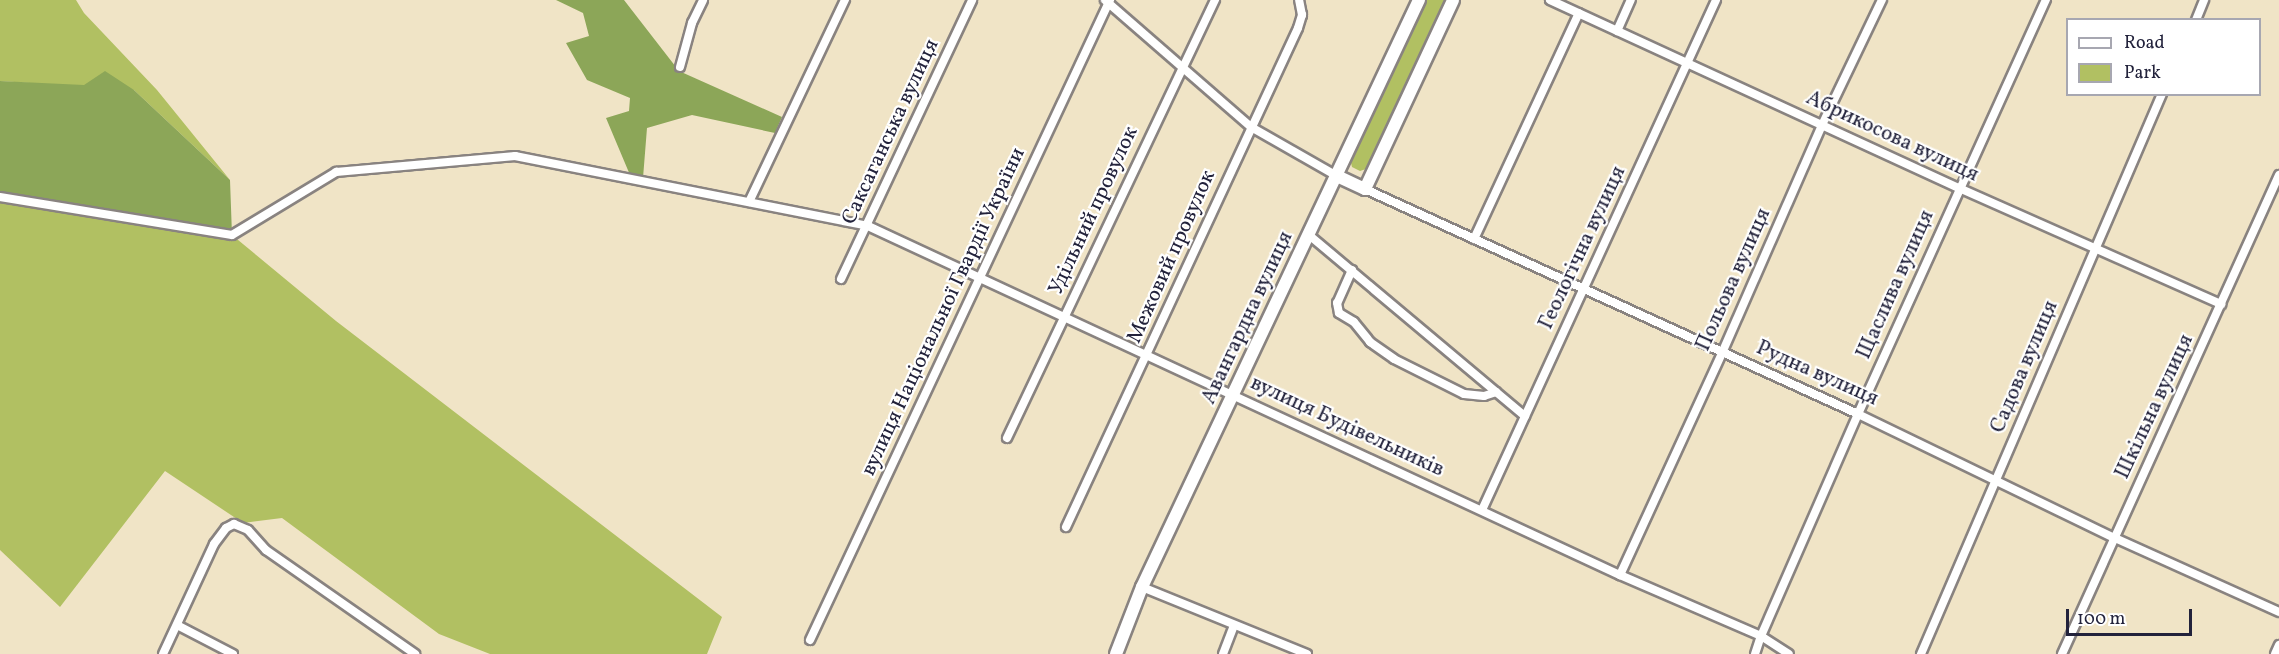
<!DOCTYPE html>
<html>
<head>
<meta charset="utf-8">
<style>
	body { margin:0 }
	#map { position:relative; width:2279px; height:654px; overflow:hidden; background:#f0e4c6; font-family:Vollkorn,serif }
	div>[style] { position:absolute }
	.green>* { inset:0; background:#b1c062 }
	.forest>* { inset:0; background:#8ca658 }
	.roads { filter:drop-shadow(2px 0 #898380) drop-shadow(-2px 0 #898380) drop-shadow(0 2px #898380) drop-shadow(0 -2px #898380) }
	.street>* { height:8px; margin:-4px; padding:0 4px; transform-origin:4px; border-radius:4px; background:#fff }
	.secondary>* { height:12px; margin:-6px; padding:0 6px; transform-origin:6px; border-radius:6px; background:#fff }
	span { translate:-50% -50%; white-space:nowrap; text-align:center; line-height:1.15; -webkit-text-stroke:4.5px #fff; paint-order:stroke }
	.street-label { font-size:21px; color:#22223b }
	.legend { position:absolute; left:2066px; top:18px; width:195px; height:78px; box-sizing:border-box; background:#fff; border:2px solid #a7a7b1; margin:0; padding:8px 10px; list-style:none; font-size:18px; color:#22223b }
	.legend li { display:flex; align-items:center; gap:12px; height:30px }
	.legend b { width:30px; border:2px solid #a7a7b1 }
	.scale { position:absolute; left:2066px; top:609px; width:126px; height:27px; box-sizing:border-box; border:3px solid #22223b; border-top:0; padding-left:8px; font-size:18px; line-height:21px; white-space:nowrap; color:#22223b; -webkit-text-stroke:4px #fff; paint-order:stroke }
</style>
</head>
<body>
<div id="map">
	<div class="green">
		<div style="clip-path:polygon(0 0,76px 0,84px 13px,157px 90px,230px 180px,134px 90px,0 81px)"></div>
		<div style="clip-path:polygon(1423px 0,1448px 0,1369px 168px,1360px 171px,1352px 167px,1350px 159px)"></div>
		<div style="clip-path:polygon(0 193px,232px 235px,336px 321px,722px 617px,707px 654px,490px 654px,439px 634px,282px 518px,243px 523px,165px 471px,60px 607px,0 550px)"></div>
	</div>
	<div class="forest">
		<div style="clip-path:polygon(556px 0,624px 0,679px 71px,782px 117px,775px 133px,692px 115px,647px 128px,643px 178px,630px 175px,606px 118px,629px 111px,630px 98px,587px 80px,566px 43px,589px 36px,583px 13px)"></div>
		<div style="clip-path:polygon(105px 71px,134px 90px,230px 180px,232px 235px,0 197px,0 81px,84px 85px)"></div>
	</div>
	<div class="roads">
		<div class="street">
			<div style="left:1105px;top:0;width:194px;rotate:41deg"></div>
			<div style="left:1251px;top:127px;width:99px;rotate:29.7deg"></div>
			<div style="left:1550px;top:0;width:450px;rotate:24.7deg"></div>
			<div style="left:1959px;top:188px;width:287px;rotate:23.9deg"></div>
			<div style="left:2196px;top:20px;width:22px;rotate:-68deg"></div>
			<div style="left:1617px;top:31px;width:34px;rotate:-66deg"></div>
			<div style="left:680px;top:67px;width:46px;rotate:-74.7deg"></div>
			<div style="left:692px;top:23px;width:25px;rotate:-64deg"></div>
			<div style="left:1365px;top:189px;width:542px;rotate:24.53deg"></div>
			<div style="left:1858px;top:414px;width:285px;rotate:25.8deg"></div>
			<div style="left:2115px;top:538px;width:180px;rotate:24.3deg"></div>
			<div style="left:0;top:197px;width:235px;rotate:9.3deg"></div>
			<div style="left:232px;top:235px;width:122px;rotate:-31.2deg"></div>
			<div style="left:336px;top:172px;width:180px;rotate:-5.1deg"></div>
			<div style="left:515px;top:156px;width:360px;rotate:11.2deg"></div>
			<div style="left:868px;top:226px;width:829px;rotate:24.9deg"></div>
			<div style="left:1620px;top:575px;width:154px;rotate:23.4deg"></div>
			<div style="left:1761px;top:636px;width:33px;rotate:33deg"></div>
			<div style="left:749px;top:202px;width:224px;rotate:-64.6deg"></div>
			<div style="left:1309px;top:235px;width:282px;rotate:40deg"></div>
			<div style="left:1474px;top:239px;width:249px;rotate:-65.1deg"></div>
			<div style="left:1352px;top:270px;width:36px;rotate:114deg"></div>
			<div style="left:1337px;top:303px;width:10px;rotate:79deg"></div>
			<div style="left:1339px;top:313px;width:17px;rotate:31deg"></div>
			<div style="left:1354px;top:322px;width:26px;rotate:51deg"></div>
			<div style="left:1370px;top:342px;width:29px;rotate:35deg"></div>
			<div style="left:1394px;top:359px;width:78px;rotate:26.6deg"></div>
			<div style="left:1464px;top:394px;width:20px;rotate:6deg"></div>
			<div style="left:1484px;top:396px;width:13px;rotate:-18deg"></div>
			<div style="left:841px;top:279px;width:308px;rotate:-64.8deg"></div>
			<div style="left:1007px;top:438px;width:485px;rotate:-64.6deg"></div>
			<div style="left:1482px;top:510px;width:561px;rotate:-65.35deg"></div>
			<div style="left:1066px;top:527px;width:550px;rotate:-65.06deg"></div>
			<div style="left:1298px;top:28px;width:14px;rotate:-73deg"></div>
			<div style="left:1302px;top:15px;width:15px;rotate:-101deg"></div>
			<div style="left:1620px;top:575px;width:244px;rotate:-65.3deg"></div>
			<div style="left:1722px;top:353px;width:249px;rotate:-66.3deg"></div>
			<div style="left:1822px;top:125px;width:139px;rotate:-64.4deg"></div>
			<div style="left:1142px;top:587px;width:178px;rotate:22.1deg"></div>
			<div style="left:177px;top:625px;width:63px;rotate:27.4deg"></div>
			<div style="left:810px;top:640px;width:707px;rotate:-64.89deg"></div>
			<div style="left:163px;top:654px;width:121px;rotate:-65.1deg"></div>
			<div style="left:214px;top:544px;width:20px;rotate:-53deg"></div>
			<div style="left:226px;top:528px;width:9px;rotate:-27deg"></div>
			<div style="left:234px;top:524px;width:15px;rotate:23deg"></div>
			<div style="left:248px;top:530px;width:27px;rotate:48deg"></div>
			<div style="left:266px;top:550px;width:182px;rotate:34.9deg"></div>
			<div style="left:1223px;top:654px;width:30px;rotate:-69deg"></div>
			<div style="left:1755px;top:654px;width:19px;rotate:-72deg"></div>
			<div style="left:1761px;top:636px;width:242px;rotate:-66.4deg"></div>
			<div style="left:1858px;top:414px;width:455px;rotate:-65.6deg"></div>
			<div style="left:1921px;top:654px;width:610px;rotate:-66.72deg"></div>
			<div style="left:2062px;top:654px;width:526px;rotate:-65.63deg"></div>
			<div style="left:2275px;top:654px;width:10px;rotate:-66deg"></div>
		</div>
		<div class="secondary">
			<div style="left:1337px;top:176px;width:31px;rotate:25deg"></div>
			<div style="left:1365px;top:189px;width:208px;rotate:-65deg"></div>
			<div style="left:1116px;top:654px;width:72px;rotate:-68.8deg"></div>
			<div style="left:1142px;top:587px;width:649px;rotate:-64.74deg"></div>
		</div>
	</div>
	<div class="street-label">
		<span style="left:891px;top:132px;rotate:-65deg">Саксаганська вулиця</span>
		<span style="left:1892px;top:137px;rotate:25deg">Абрикосова вулиця</span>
		<span style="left:1094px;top:211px;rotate:-65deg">Удільний провулок</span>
		<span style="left:1583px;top:248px;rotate:-65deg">Геологічна вулиця</span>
		<span style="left:1172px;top:257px;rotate:-66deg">Межовий провулок</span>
		<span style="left:1734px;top:280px;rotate:-66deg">Польова вулиця</span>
		<span style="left:1896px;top:285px;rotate:-66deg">Щаслива вулиця</span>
		<span style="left:944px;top:312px;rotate:-65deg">вулиця Національної Гвардії України</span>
		<span style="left:1248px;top:318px;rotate:-65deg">Авангардна вулиця</span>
		<span style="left:2025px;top:367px;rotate:-67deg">Садова вулиця</span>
		<span style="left:1817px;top:374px;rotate:24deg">Рудна вулиця</span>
		<span style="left:2155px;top:407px;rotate:-65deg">Шкільна вулиця</span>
		<span style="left:1347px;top:427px;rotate:25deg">вулиця Будівельників</span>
	</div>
	<ul class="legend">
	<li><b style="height:8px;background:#fff"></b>Road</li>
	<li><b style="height:16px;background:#b1c062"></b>Park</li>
	</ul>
	<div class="scale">100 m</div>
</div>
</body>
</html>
